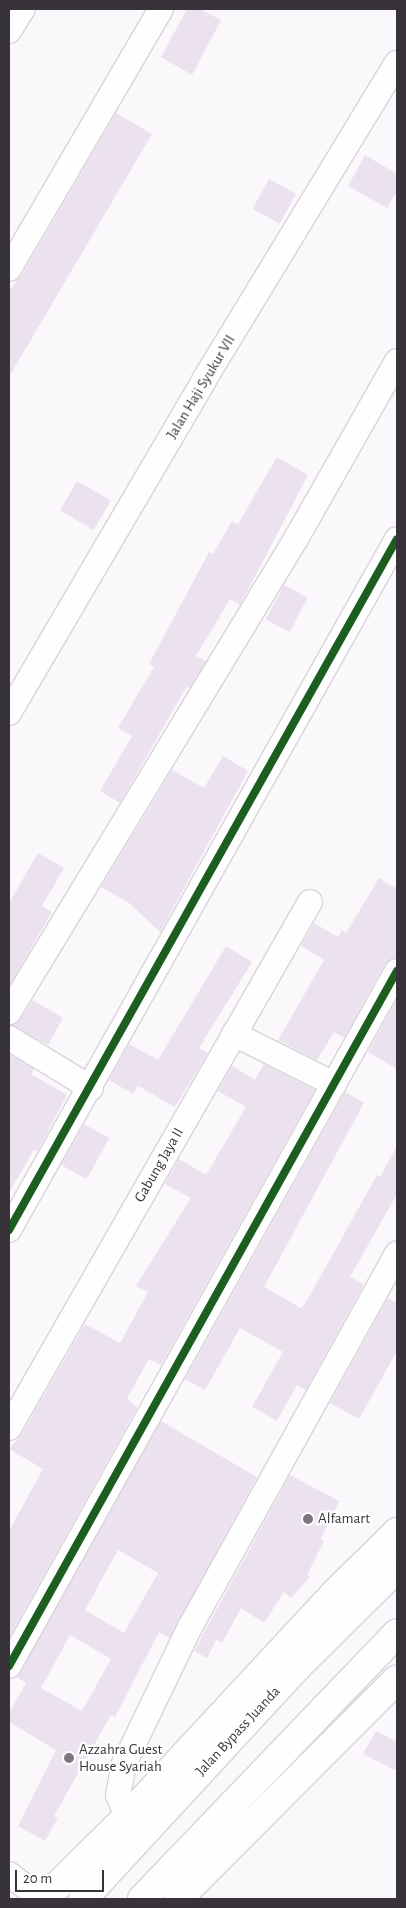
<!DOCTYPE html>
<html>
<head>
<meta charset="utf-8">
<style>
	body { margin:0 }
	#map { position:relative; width:406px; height:1908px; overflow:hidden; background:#fbf8fc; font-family:"Alegreya Sans",sans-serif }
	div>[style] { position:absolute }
	.building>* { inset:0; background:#ece1ef; transform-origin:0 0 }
	.roads { filter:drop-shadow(1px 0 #d8d3d9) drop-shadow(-1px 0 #d8d3d9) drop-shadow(0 1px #d8d3d9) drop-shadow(0 -1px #d8d3d9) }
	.minor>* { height:24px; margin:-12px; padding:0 12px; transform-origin:12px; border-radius:12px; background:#fefeff }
	.tertiary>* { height:28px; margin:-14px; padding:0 14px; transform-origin:14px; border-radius:14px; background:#fefeff }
	.trunk>* { height:28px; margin:-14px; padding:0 14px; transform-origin:14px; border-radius:14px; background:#fefeff }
	.cycleway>* { height:8px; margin:-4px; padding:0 4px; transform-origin:4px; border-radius:4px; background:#1b5e20 }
	.dots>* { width:14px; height:14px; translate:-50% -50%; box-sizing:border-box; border:2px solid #fff; border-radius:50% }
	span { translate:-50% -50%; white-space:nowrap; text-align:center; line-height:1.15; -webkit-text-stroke:4.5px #fff; paint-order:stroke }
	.street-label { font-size:15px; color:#38323a }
	.poi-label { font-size:15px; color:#38323a }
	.left { translate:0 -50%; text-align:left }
	.frame { position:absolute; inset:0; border:10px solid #38323a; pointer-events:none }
	.scale { position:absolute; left:15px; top:1870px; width:89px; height:22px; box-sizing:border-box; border:2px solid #38323a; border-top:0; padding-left:6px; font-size:15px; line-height:18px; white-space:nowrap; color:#38323a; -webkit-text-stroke:4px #fff; paint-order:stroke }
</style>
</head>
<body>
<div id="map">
	<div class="building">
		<div style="clip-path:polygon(187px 9px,200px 9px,221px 20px,192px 75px,161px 57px)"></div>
		<div style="clip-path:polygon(116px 113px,152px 134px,9px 377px,9px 290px,21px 276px)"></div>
		<div style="clip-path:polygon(365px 155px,397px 174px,397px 191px,387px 208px,348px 186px)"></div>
		<div style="left:269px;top:179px;width:31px;height:34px;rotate:29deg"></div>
		<div style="clip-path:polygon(277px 457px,308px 475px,240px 605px,230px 599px,196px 656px,206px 661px,190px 688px,187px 686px,120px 803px,100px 791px,132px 736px,118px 728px,154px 667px,149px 664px,209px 552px,213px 554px,232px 521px,238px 524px)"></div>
		<div style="left:77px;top:481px;width:39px;height:34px;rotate:30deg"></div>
		<div style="left:284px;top:585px;width:27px;height:39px;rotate:28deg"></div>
		<div style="clip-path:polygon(223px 756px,248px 771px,160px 932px,129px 903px,101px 887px,172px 770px,204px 788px)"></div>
		<div style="clip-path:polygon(38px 853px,64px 868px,42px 906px,52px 912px,9px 986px,9px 903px)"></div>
		<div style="clip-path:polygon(379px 878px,397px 889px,397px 957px,385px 964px,344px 1038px,334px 1032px,317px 1060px,278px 1040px,324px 960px,301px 946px,314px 923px,338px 937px,342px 930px,346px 933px)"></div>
		<div style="clip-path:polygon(226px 946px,252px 962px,199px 1048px,208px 1053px,175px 1107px,138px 1086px,133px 1094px,109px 1080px,129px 1044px,158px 1060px)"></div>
		<div style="clip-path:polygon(397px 999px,397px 1069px,368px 1052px)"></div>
		<div style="clip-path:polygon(33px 1000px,63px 1018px,48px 1045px,12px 1025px,20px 1020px)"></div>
		<div style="clip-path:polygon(9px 1054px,34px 1069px,31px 1074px,67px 1095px,37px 1152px,34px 1150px,9px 1193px)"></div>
		<div style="clip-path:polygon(264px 1064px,315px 1090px,161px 1365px,149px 1359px,127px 1398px,137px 1408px,9px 1638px,9px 1531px,43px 1469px,9px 1449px,21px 1435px,85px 1324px,120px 1343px,148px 1292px,136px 1286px,191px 1198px,165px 1184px,179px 1159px,206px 1175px,246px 1107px,218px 1091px,232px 1066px,255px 1080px)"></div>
		<div style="clip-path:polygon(345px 1092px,364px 1103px,264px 1287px,301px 1308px,305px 1304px,377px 1175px,380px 1177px,397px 1146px,397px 1194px,350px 1277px,364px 1284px,306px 1390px,297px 1385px,277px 1421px,252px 1407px,283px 1352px,240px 1328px,205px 1390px,185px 1379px)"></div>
		<div style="left:84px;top:1124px;width:29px;height:47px;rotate:29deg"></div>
		<div style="clip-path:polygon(388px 1298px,397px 1303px,397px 1351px,359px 1419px,330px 1403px)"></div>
		<div style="clip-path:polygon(evenodd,161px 1421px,257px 1477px,170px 1638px,159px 1632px,115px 1717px,111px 1715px,54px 1816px,58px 1818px,45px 1841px,18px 1826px,56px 1750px,9px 1722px,9px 1713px,26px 1683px,17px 1677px,161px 1421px,118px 1550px,158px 1573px,124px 1633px,85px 1610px,118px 1550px,161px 1421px,70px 1635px,111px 1659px,82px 1711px,41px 1688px,70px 1635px)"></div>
		<div style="clip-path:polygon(290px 1475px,339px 1501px,321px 1539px,324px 1541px,307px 1575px,310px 1577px,291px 1598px,284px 1592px,264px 1623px,241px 1608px,222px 1643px,216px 1640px,207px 1658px,194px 1651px)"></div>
		<div style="clip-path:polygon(376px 1731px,397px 1742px,397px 1771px,363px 1754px)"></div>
	</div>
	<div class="roads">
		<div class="minor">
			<div style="left:9px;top:31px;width:26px;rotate:-58deg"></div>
			<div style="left:9px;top:269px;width:301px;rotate:-59.7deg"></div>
			<div style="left:9px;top:713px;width:386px;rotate:-59.6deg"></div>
			<div style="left:204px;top:380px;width:371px;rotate:-58.7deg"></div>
			<div style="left:9px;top:1012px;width:555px;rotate:-58.77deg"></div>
			<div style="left:297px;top:537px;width:202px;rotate:-60.4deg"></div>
			<div style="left:234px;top:1034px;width:112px;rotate:26.6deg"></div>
			<div style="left:9px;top:1038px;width:96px;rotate:31.4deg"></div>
			<div style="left:9px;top:1230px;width:792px;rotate:-60.69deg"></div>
			<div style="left:9px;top:1428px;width:606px;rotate:-60.22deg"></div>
			<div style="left:9px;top:1666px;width:796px;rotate:-60.83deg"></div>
			<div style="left:127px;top:1817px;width:24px;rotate:-112deg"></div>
			<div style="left:118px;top:1795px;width:32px;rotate:-79deg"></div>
			<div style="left:124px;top:1764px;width:152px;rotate:-64.3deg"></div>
			<div style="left:190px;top:1627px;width:427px;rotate:-61deg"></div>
			<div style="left:9px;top:1874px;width:41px;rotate:38deg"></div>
		</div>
		<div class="tertiary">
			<div style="left:44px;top:1899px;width:117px;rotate:-44.7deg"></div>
			<div style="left:127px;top:1817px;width:307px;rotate:-47.1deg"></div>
			<div style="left:336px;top:1592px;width:86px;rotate:-44.5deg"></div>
			<div style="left:178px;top:1899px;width:310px;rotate:-45.1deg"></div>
		</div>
		<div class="trunk">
			<div style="left:83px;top:1899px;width:316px;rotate:-47.3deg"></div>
			<div style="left:297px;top:1667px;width:141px;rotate:-44.7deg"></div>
			<div style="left:142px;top:1899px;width:368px;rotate:-46.2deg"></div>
		</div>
	</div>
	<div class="cycleway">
		<div style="left:9px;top:1230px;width:792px;rotate:-60.69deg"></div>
		<div style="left:9px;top:1666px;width:796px;rotate:-60.83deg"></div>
	</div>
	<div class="dots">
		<div style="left:308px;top:1519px;background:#7c777e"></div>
		<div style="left:69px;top:1758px;background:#7c777e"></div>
	</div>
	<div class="street-label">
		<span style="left:201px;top:387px;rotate:-59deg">Jalan Haji Syukur VII</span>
		<span style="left:159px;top:1165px;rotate:-60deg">Gabung Jaya II</span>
		<span style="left:238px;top:1731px;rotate:-47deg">Jalan Bypass Juanda</span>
	</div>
	<div class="poi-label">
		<span class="left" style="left:318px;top:1519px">Alfamart</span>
		<span class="left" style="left:79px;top:1758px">Azzahra Guest<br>House Syariah</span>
	</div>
	<div class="frame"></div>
	<div class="scale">20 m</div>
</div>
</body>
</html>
